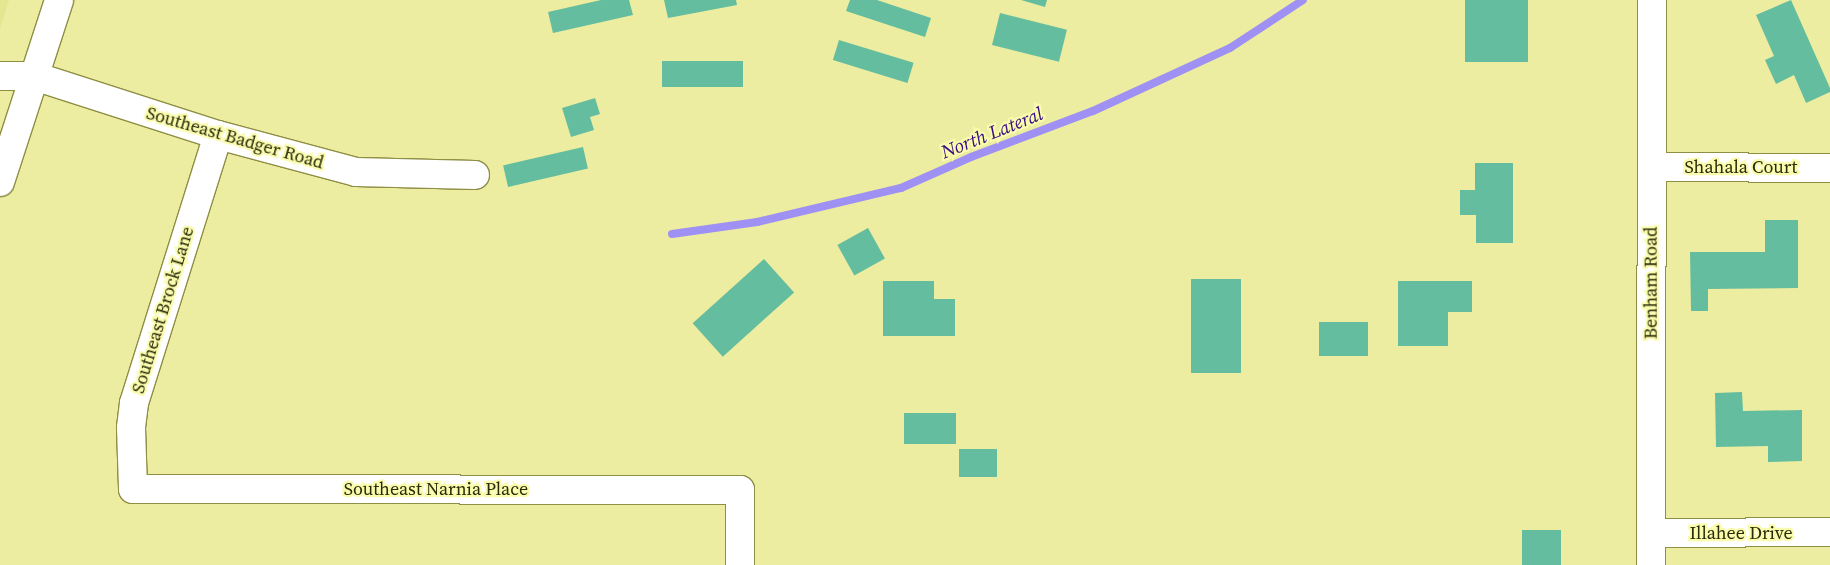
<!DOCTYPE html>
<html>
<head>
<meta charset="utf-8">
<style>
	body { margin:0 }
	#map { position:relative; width:1830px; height:565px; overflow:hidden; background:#eceda0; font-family:"Source Serif 4",serif }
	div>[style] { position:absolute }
	.built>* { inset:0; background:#e5e690 }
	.stream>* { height:8px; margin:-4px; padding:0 4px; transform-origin:4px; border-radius:4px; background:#9f91f4 }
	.building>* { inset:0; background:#65bd9f; transform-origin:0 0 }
	.roads { filter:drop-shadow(1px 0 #8e8e44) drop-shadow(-1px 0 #8e8e44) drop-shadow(0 1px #8e8e44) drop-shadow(0 -1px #8e8e44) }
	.minor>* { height:28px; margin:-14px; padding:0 14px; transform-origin:14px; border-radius:14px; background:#fff }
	span { translate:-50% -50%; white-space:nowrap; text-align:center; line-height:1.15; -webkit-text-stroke:4.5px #f9fbad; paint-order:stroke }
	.street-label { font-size:18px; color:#2a2a0a }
	.water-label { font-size:19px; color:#380c84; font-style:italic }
</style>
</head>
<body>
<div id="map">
	<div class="built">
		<div style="clip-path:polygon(0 0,9px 0,0 29px)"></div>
	</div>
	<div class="stream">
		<div style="left:672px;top:234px;width:86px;rotate:-8deg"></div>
		<div style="left:757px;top:222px;width:148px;rotate:-13.3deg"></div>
		<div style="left:901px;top:188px;width:77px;rotate:-23.9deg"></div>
		<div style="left:971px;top:157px;width:130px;rotate:-20.7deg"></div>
		<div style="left:1093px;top:111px;width:151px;rotate:-24.7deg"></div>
		<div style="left:1230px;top:48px;width:87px;rotate:-33.3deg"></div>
	</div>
	<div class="building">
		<div style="clip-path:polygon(601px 0,629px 0,633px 15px,553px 33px,548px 12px)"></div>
		<div style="clip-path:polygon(664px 0,736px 0,737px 5px,668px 18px)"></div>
		<div style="clip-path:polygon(850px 0,877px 0,931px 18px,925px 37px,846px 11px)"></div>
		<div style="clip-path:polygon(1021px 0,1047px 0,1045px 7px)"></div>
		<div style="left:1465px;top:0;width:63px;height:62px"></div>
		<div style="clip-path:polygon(1791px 0,1830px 88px,1830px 92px,1806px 103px,1794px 75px,1776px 84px,1765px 60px,1774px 56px,1756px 15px)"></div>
		<div style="left:1000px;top:13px;width:69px;height:33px;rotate:14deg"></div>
		<div style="left:839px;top:40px;width:78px;height:21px;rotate:17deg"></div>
		<div style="left:662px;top:61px;width:81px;height:26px"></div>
		<div style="clip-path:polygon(595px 98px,600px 114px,590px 117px,594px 130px,571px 137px,562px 108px)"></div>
		<div style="left:583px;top:147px;width:22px;height:82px;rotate:77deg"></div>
		<div style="clip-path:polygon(1475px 163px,1513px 163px,1513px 243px,1476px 243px,1476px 215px,1460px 215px,1460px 190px,1475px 190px)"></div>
		<div style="clip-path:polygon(1765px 220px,1798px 220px,1798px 288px,1708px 289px,1708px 311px,1691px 311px,1690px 252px,1765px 252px)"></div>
		<div style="left:868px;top:228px;width:35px;height:35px;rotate:61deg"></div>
		<div style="left:764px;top:259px;width:45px;height:96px;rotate:48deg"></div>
		<div style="left:1191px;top:279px;width:50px;height:94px"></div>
		<div style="clip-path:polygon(883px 281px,934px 281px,934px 299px,955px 299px,955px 336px,883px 336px)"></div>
		<div style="clip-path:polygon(1398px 281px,1472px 281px,1472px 312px,1448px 312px,1448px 346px,1398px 346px)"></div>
		<div style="left:1319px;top:322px;width:49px;height:34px"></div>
		<div style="clip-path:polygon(1742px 392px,1743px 411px,1802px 410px,1802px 461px,1768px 462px,1768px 446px,1716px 447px,1715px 393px)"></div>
		<div style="left:904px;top:413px;width:52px;height:31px"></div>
		<div style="left:959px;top:449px;width:38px;height:28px"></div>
		<div style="left:1522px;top:530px;width:39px;height:35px"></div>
	</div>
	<div class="roads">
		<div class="minor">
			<div style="left:0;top:76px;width:34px"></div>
			<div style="left:34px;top:76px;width:193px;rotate:17.8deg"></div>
			<div style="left:218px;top:135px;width:143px;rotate:15deg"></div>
			<div style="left:356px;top:172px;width:119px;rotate:1.4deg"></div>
			<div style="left:218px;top:135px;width:281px;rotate:107.4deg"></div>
			<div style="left:134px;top:403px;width:25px;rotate:97deg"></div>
			<div style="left:131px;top:428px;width:61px;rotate:88.1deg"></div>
			<div style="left:133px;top:489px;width:607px;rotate:0.09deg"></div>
			<div style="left:740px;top:490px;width:75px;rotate:90deg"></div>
			<div style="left:1652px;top:167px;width:178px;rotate:0.3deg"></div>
			<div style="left:0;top:182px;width:191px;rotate:-72deg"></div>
			<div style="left:1652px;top:533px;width:178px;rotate:-0.3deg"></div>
			<div style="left:1651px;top:565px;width:565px;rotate:-89.9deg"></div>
		</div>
	</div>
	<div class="street-label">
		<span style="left:235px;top:138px;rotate:16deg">Southeast Badger Road</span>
		<span style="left:1741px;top:167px">Shahala Court</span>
		<span style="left:1651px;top:283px;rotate:-90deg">Benham Road</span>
		<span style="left:163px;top:310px;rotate:-73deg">Southeast Brock Lane</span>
		<span style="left:436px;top:489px">Southeast Narnia Place</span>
		<span style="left:1741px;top:533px">Illahee Drive</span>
	</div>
	<div class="water-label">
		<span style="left:992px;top:133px;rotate:-22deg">North Lateral</span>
	</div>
</div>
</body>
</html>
